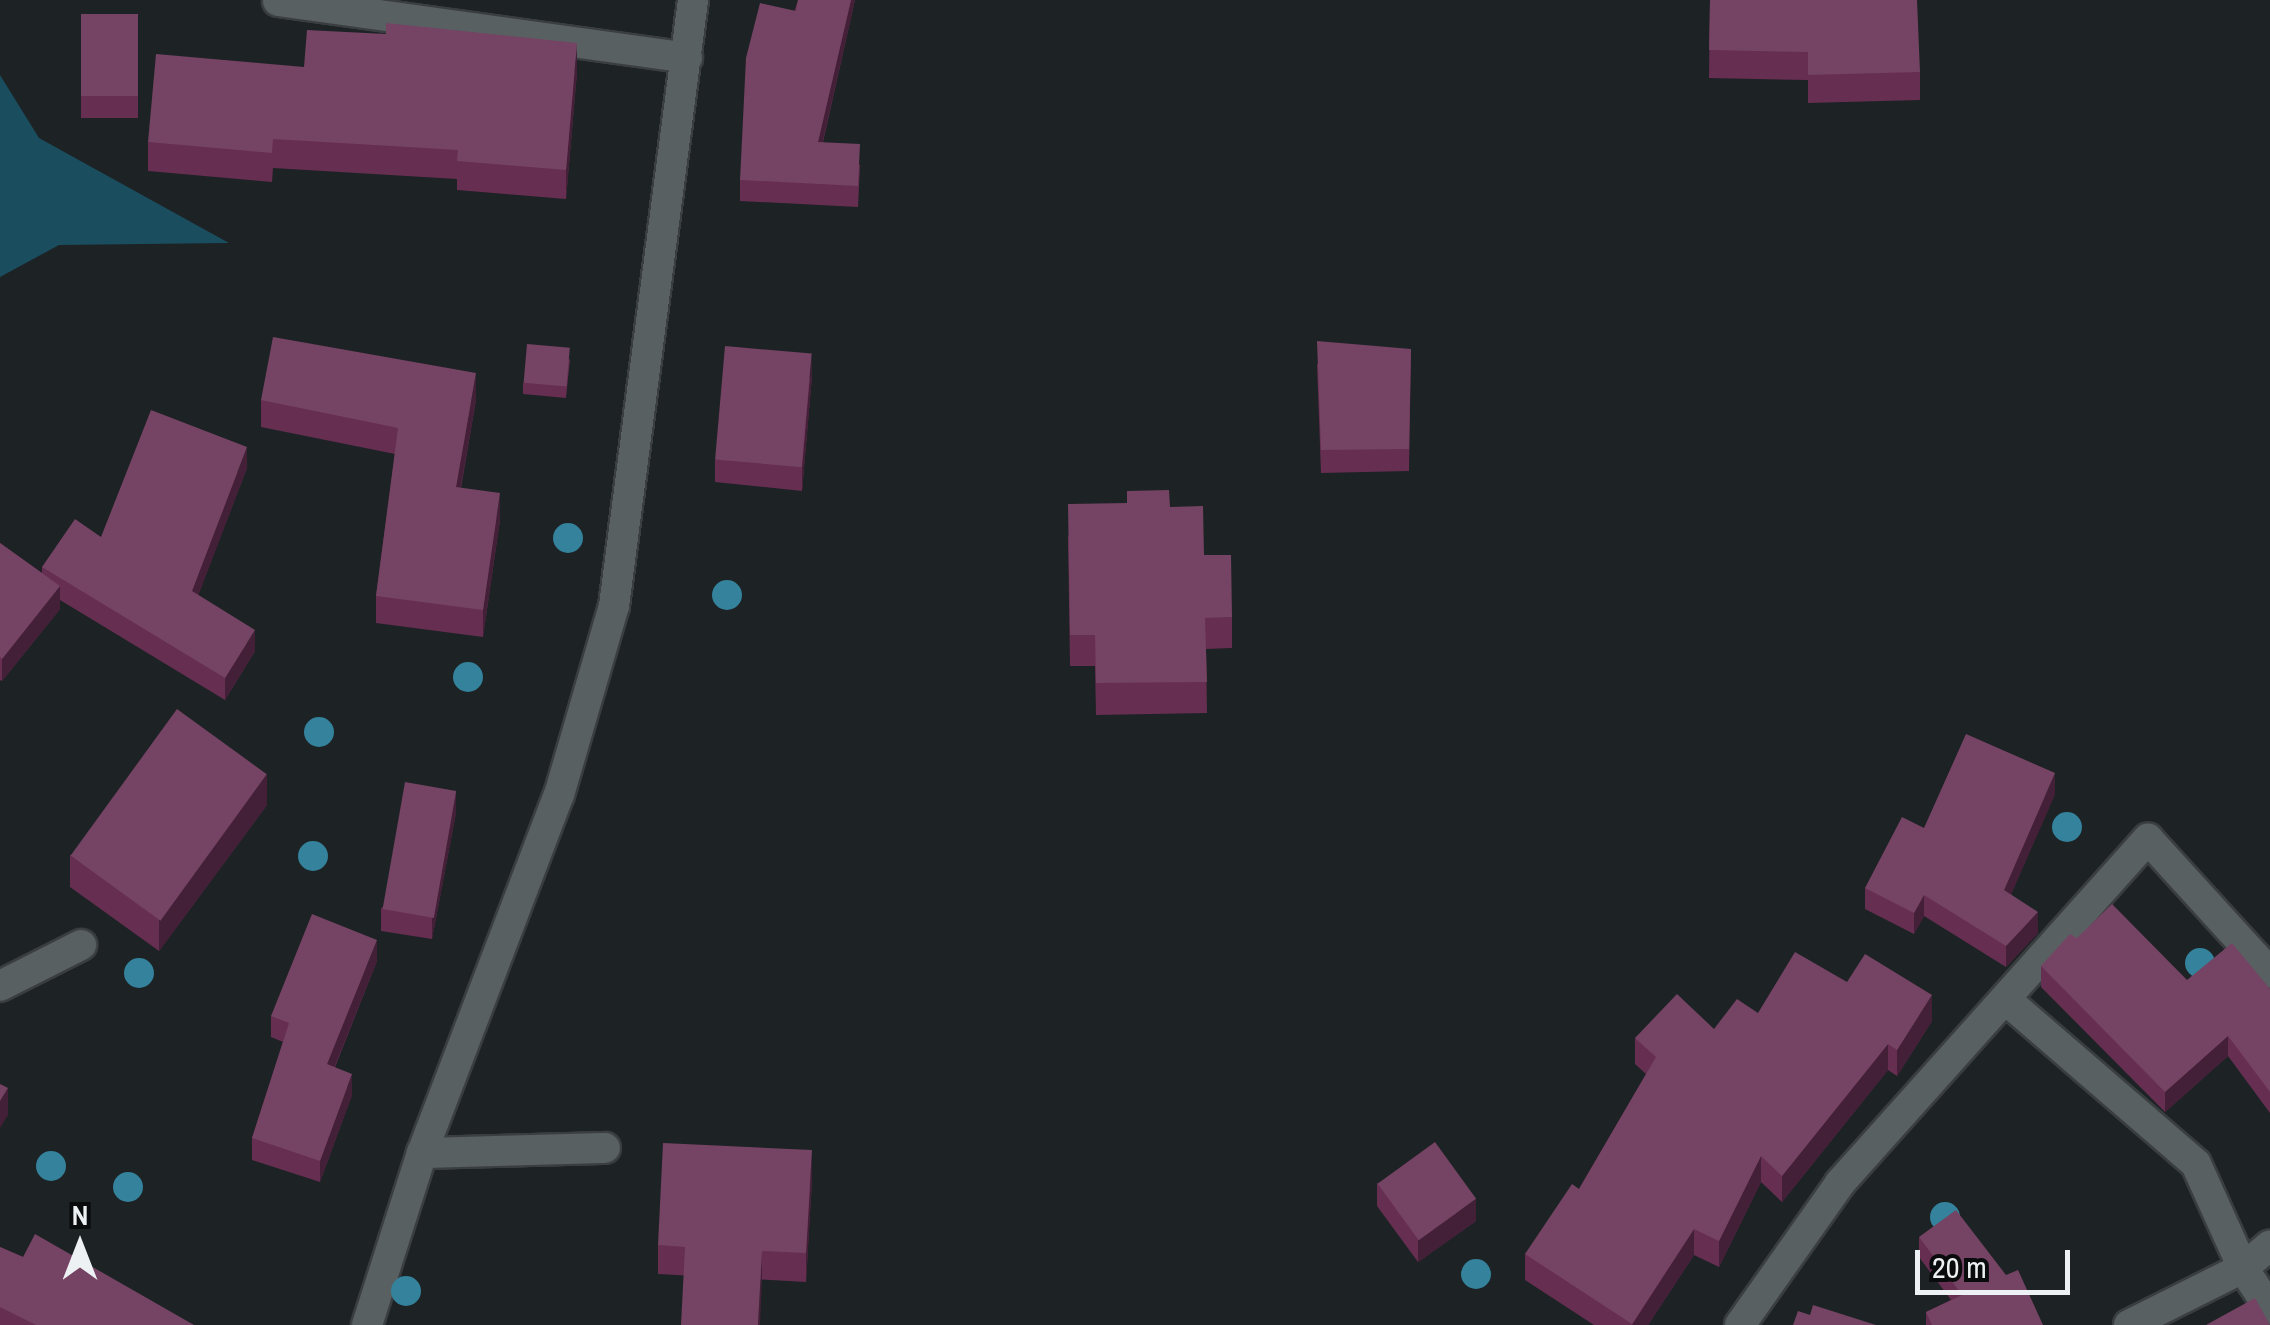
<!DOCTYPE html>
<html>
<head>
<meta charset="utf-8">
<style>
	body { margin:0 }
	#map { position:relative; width:2270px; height:1325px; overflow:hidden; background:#1d2225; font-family:"Archivo Narrow",sans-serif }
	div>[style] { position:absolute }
	.forest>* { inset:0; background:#1a4d5e }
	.roads { filter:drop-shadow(2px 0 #3a3e40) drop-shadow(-2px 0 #3a3e40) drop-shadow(0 2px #3a3e40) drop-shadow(0 -2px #3a3e40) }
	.minor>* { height:30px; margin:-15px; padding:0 15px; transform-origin:15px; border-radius:15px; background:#596062 }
	.trees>* { width:30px; height:30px; margin:-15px; border-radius:50%; background:#34829b }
	.wall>* { inset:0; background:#662e51; transform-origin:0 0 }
	.shaded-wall>* { inset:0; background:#432038 }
	.building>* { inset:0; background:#754363; transform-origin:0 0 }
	span { translate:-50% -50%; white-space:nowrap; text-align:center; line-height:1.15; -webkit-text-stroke:8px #090b0c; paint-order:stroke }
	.north { position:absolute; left:30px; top:1195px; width:100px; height:100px; -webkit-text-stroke:8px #090b0c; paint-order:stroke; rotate:0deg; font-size:28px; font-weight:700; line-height:40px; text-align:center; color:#edf1f3 }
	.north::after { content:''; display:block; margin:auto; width:35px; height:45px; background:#edf1f3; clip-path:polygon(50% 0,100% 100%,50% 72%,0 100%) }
	.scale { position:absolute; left:1915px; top:1250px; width:155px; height:45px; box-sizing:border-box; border:5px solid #edf1f3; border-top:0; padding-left:12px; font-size:30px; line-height:35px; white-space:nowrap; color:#edf1f3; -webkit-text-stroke:8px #090b0c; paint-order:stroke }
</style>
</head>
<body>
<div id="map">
	<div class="forest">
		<div style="clip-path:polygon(0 75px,39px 138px,229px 243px,59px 245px,0 277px)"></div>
	</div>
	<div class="roads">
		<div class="minor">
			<div style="left:278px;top:1px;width:413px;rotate:7.9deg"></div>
			<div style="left:0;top:986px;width:91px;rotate:-26.8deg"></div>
			<div style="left:2005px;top:999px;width:252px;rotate:40.8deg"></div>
			<div style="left:2196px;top:1164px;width:114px;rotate:65.7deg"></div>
			<div style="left:2243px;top:1268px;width:49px;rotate:56.6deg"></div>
			<div style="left:422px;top:1153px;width:183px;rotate:-1.6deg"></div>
			<div style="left:367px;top:1325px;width:181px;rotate:-72.3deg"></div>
			<div style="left:422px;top:1153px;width:383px;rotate:-69.1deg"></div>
			<div style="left:559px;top:795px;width:197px;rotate:-73.8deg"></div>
			<div style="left:614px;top:606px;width:611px;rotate:-82.57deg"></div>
			<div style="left:1740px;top:1325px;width:174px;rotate:-54.8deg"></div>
			<div style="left:1840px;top:1183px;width:462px;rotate:-48.2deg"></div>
			<div style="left:2148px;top:839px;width:181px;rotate:47.7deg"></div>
			<div style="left:2129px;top:1325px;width:127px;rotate:-26.6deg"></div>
			<div style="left:2243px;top:1268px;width:35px;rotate:-40deg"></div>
		</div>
	</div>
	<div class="trees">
		<div style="left:568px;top:538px"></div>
		<div style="left:727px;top:595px"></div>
		<div style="left:468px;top:677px"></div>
		<div style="left:319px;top:732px"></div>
		<div style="left:2067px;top:827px"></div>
		<div style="left:313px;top:856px"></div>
		<div style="left:2200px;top:963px"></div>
		<div style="left:139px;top:973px"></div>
		<div style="left:51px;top:1166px"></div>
		<div style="left:128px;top:1187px"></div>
		<div style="left:1945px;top:1217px"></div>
		<div style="left:1476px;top:1274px"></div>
		<div style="left:406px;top:1291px"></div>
	</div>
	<div class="wall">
		<div style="clip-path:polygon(798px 0,855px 0,823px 142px,860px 165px,858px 207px,740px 201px,740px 180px)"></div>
		<div style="clip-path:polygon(1710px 0,1920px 72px,1920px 100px,1808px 103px,1808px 80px,1709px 78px)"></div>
		<div style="left:81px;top:14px;width:57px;height:104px"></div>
		<div style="clip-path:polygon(304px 67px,577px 72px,566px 199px,457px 190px,457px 179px,273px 168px,272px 182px,148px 171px,148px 142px)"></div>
		<div style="clip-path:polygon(1411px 349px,1409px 471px,1321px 473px,1317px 364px)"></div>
		<div style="clip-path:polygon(570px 359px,566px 398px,523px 394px,523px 383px)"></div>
		<div style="clip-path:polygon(812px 376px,802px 491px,715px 482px,715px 460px)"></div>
		<div style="clip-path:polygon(261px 400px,476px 400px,461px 488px,500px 520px,483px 637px,376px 623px,376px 596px,395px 454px,261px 427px)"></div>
		<div style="clip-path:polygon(247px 468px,198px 595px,255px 651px,225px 700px,60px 600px,60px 609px,2px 681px,0 680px,0 543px,42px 573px,42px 567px,101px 537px)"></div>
		<div style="clip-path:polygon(1170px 507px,1232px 617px,1232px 648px,1206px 649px,1207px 713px,1096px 715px,1095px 666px,1070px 666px,1068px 536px)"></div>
		<div style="clip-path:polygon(2055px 794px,2011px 894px,2038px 933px,2006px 967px,1924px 916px,1914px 934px,1865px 909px,1865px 888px,1924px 828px)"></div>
		<div style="clip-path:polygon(267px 805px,159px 951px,70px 887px,70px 855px)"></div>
		<div style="clip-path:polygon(456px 813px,432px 939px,381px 931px,381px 909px)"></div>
		<div style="clip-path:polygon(2077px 938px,2187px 980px,2270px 989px,2270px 1113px,2228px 1056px,2165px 1112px,2041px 987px,2041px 966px)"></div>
		<div style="clip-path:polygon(377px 961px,335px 1067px,352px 1095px,320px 1182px,252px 1160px,252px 1138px,283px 1042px,271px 1037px,271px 1016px)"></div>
		<div style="clip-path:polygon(1847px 982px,1932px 1021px,1897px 1076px,1888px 1070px,1782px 1202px,1761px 1182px,1719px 1267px,1694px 1255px,1648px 1325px,1594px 1325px,1525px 1280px,1525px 1254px,1579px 1189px,1646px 1074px,1635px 1064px,1635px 1038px,1714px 1029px)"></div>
		<div style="clip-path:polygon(812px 1179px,806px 1282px,658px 1274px,658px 1245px)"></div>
		<div style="clip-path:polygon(1377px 1183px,1476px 1221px,1418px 1262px,1377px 1206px)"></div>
		<div style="clip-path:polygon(1919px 1237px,2043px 1325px,1926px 1325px,1926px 1312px,1951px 1300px,1919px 1257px)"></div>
		<div style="clip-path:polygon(0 1247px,23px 1257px,194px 1325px,0 1325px)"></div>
	</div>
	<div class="shaded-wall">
		<div style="clip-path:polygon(851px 0,855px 0,818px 162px,818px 142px)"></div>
		<div style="clip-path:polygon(577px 43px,577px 72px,566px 199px,566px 170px)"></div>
		<div style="clip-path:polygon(812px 354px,812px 376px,802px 491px,802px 468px)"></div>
		<div style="clip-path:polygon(476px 373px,476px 400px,456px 514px,456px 487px)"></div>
		<div style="clip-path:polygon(247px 447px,247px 468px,192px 612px,192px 591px)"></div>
		<div style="clip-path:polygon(500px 493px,500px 520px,483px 637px,483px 610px)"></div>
		<div style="clip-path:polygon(60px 586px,60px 609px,2px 681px,2px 659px)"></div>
		<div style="clip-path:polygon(255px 630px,255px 651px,225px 700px,225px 678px)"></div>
		<div style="clip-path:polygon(2055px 773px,2055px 794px,2004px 911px,2004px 890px)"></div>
		<div style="clip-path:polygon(267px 774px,267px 805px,159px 951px,159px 920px)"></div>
		<div style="clip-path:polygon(456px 791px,456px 813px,432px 939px,432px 917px)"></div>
		<div style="clip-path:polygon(1924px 895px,1924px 916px,1914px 934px,1914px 913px)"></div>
		<div style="clip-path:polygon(2038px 912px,2038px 933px,2006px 967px,2006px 946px)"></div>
		<div style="clip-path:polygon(377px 940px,377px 961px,327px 1085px,327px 1064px)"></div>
		<div style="clip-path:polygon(1932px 995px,1932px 1021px,1897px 1076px,1897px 1050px)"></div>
		<div style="clip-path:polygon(2228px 1036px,2228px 1056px,2165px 1112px,2165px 1092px)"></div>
		<div style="clip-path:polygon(1888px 1044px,1888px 1070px,1782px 1202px,1782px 1176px)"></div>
		<div style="clip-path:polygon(352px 1074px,352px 1095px,320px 1182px,320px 1161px)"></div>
		<div style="clip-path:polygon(8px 1088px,8px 1115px,0 1128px,0 1101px)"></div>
		<div style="clip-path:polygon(812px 1150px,812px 1179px,806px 1282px,806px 1253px)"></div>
		<div style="clip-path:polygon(1761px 1156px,1761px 1182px,1719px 1267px,1719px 1241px)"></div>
		<div style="clip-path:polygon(1476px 1199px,1476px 1221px,1418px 1262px,1418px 1240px)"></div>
		<div style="clip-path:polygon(1694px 1229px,1694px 1255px,1648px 1325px,1632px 1325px)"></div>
		<div style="clip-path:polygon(762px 1251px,762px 1279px,760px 1325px,758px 1325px)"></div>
	</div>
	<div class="building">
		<div style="clip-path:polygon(798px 0,851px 0,818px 142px,860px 144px,858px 186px,740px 180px,746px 58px,760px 3px,796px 11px)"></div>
		<div style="clip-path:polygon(1710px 0,1917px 0,1920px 72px,1808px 75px,1808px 52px,1709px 50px)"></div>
		<div style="left:81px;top:14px;width:57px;height:82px"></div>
		<div style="clip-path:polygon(386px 23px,577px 43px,566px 170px,457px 161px,458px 150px,273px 139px,272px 153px,148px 142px,156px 54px,304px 67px,307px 30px,386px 34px)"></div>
		<div style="clip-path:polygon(273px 337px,476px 373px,456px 487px,500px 493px,483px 610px,376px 596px,398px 428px,261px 400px)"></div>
		<div style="clip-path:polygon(1317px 341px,1411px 349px,1409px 449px,1321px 450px)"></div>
		<div style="left:527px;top:344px;width:43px;height:39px;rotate:5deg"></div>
		<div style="left:725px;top:346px;width:87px;height:114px;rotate:5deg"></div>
		<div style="clip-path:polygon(151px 410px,247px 447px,192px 591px,255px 630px,225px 678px,42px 567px,75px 519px,101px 537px)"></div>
		<div style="clip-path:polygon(1169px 490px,1170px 507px,1203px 506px,1204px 555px,1231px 555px,1232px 617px,1205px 618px,1207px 682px,1096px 683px,1095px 635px,1070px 635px,1068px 504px,1127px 503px,1127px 491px)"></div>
		<div style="clip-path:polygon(0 543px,60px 586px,2px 659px,0 657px)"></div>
		<div style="left:177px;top:709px;width:111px;height:181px;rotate:36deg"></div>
		<div style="clip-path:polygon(1966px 734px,2055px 773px,2004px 890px,2038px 912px,2006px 946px,1924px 895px,1914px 913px,1865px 888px,1902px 817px,1924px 828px)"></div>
		<div style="left:405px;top:782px;width:52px;height:129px;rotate:10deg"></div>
		<div style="clip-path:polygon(2112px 904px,2187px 980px,2232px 943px,2270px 989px,2270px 1092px,2228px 1036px,2165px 1092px,2041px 966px,2070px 934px,2077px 938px)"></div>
		<div style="clip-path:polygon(312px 914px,377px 940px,327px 1064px,352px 1074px,320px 1161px,252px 1138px,289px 1023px,271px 1016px)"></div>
		<div style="clip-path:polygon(1795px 952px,1847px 982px,1865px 954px,1932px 995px,1897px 1050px,1888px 1044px,1782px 1176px,1761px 1156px,1719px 1241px,1694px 1229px,1632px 1324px,1525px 1254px,1572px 1184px,1579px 1189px,1656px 1057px,1635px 1038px,1677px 994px,1714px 1029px,1737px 999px,1758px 1013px)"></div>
		<div style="clip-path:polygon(0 1084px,8px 1088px,0 1101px)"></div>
		<div style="left:1435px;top:1142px;width:70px;height:71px;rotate:54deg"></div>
		<div style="clip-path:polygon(663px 1143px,812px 1150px,806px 1253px,762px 1251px,758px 1325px,681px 1325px,685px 1247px,658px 1245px)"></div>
		<div style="clip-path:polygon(1956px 1210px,2006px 1275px,2018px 1270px,2043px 1325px,1932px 1325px,1926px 1312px,1962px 1295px,1919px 1237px)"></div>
		<div style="clip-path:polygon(35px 1234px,194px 1325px,36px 1325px,0 1307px,0 1247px,23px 1257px)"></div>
		<div style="clip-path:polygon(2255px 1298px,2270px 1325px,2206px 1325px)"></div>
		<div style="clip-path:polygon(1813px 1305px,1876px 1325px,1793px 1325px,1798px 1311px,1810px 1315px)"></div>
	</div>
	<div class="north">N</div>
	<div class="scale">20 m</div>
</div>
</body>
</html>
